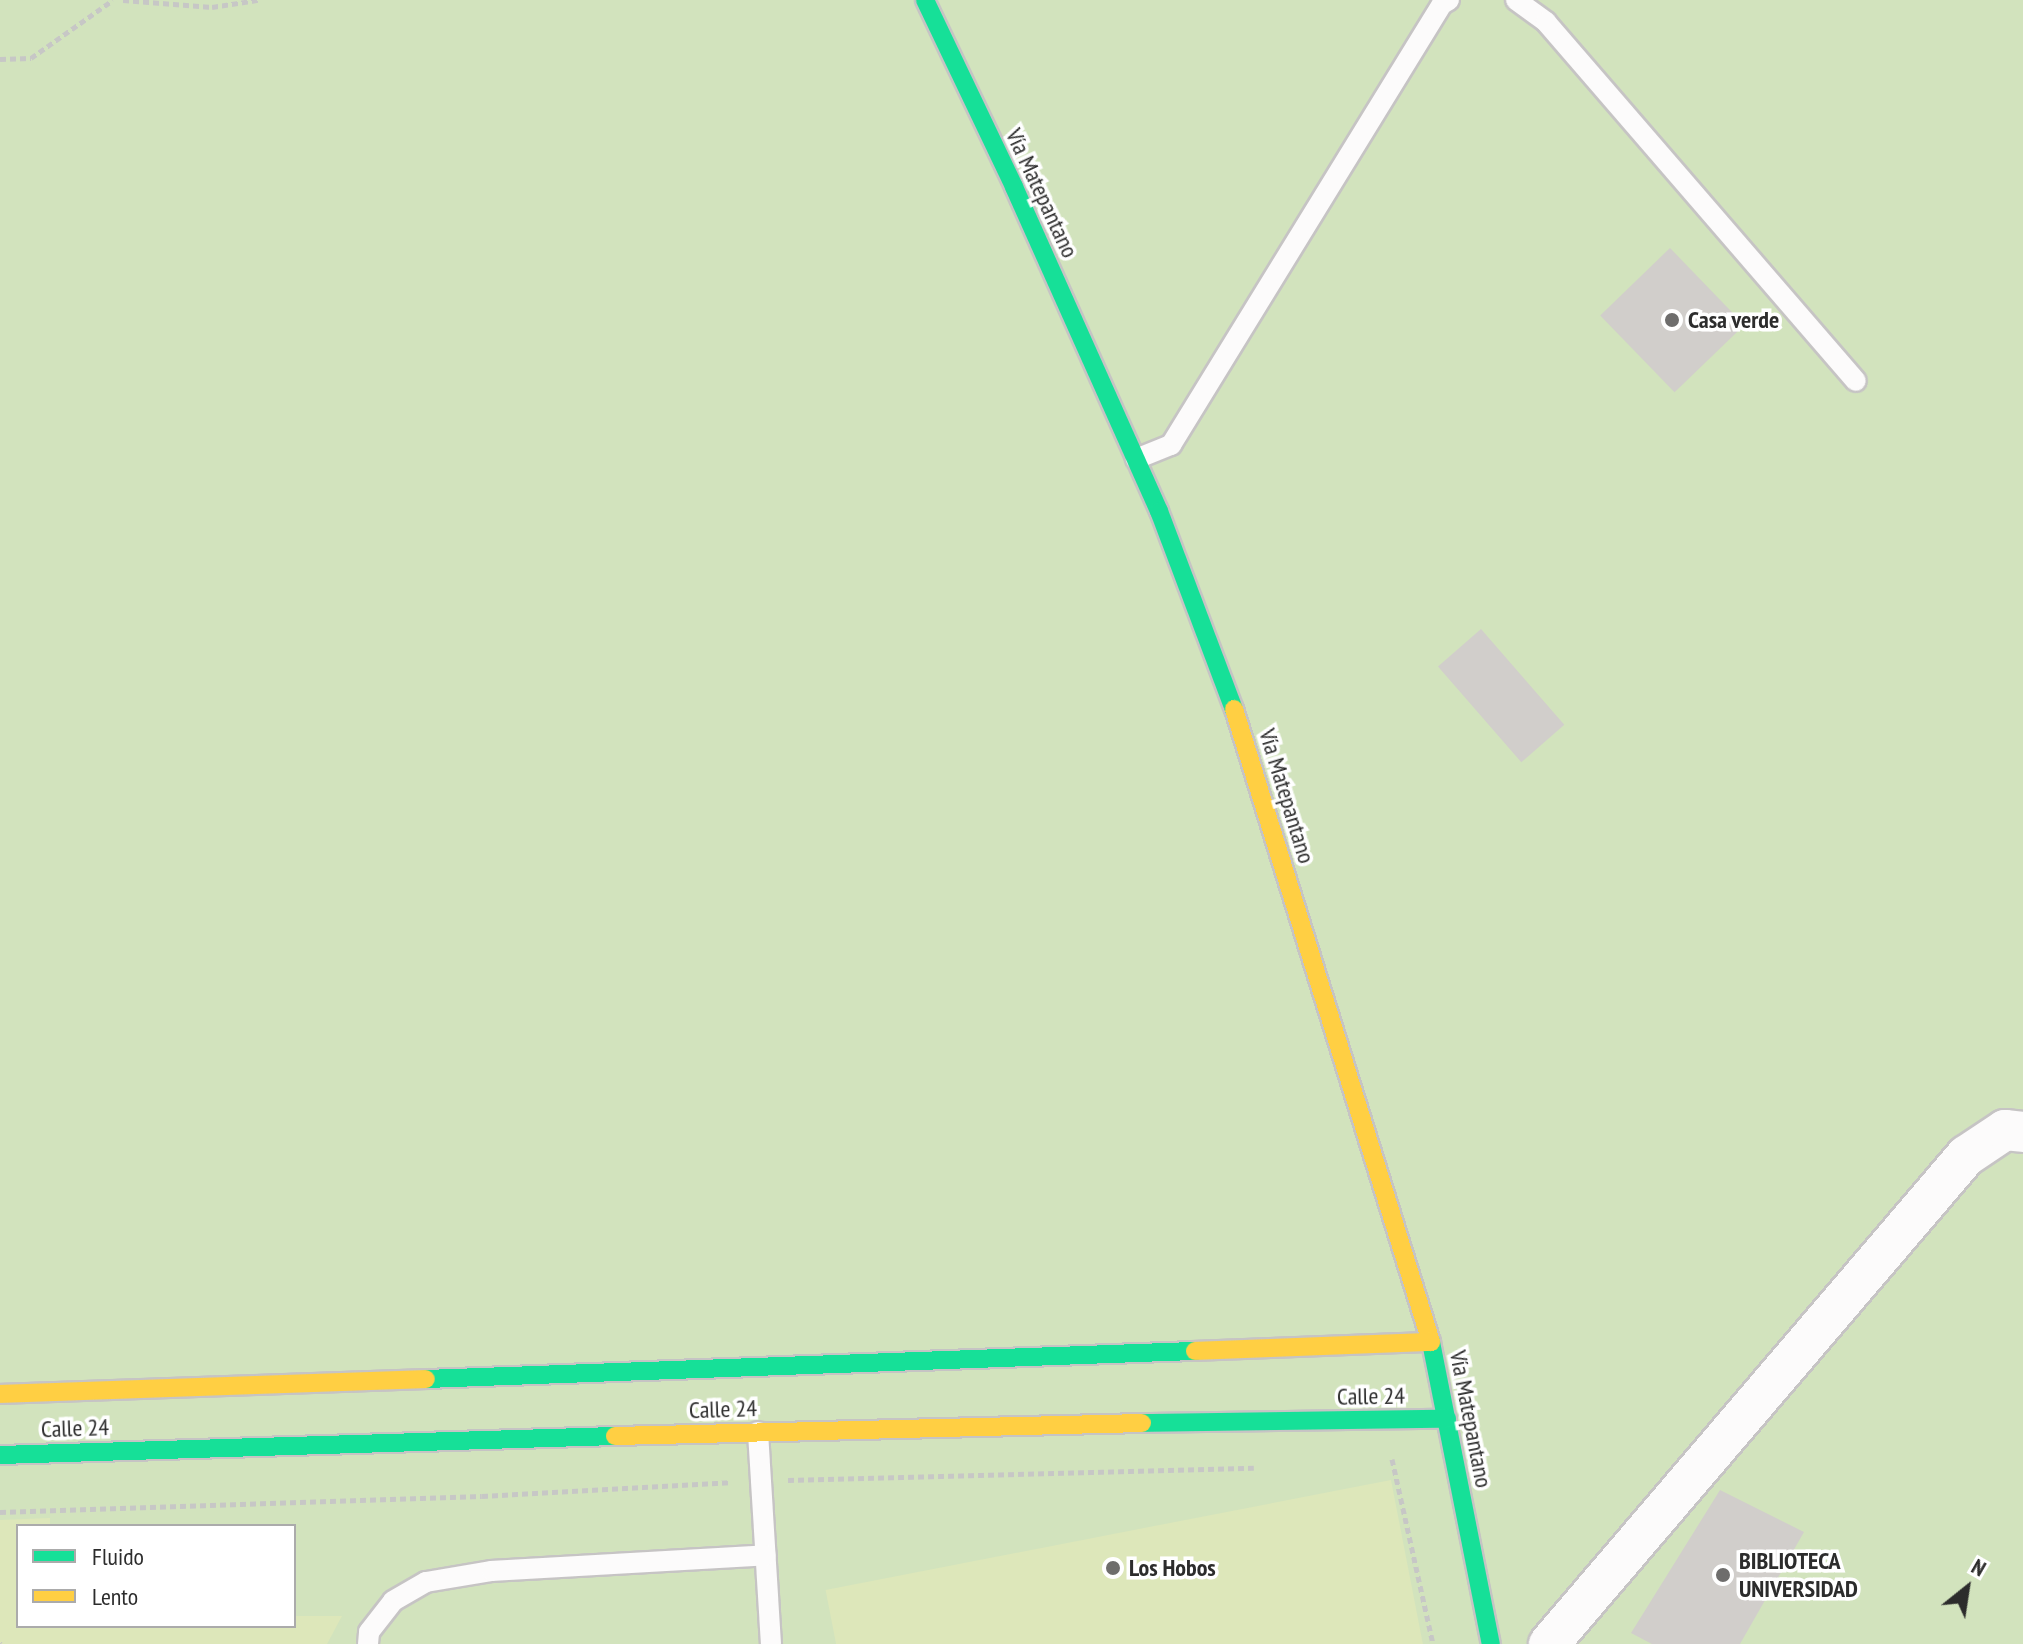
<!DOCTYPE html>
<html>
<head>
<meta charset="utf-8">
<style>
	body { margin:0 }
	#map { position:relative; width:2023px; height:1644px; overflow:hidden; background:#eae6e2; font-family:"PT Sans Narrow",sans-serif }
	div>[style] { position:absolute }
	.green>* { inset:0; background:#d2e3bd }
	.pitch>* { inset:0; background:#dde7ba; transform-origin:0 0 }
	.building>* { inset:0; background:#d1cecb; transform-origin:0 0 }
	.path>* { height:5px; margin-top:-2.5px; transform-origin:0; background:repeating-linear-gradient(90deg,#c7c7c6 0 6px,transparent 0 10px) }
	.roads { filter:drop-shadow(2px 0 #c6c4c4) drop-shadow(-2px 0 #c6c4c4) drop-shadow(0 2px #c6c4c4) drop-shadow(0 -2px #c6c4c4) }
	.lane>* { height:20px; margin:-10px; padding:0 10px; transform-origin:10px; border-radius:10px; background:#fcfbfb }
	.street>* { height:40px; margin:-20px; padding:0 20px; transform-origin:20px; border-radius:20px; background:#fcfbfb }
	.fast>* { height:18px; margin:-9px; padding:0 9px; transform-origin:9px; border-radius:9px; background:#16e098 }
	.slow>* { height:18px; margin:-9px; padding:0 9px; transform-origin:9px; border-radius:9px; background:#ffcf43 }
	.dots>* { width:22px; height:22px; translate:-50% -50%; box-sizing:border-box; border:4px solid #fff; border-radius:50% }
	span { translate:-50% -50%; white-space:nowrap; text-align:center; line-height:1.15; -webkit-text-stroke:7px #fff; paint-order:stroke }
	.street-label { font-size:24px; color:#2c2c2c }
	.poi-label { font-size:24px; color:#2c2c2c; font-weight:700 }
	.left { translate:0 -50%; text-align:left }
	.legend { position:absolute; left:16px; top:1524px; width:280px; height:104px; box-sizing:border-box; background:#fff; border:2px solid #ababab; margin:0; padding:10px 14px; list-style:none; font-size:24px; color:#2c2c2c }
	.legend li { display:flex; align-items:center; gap:16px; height:40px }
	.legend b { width:40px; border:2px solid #ababab }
	.north { position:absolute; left:1927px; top:1548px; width:80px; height:80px; -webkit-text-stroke:6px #fff; paint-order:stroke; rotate:30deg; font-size:22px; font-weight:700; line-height:32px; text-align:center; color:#2c2c2c }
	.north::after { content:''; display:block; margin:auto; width:28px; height:36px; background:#2c2c2c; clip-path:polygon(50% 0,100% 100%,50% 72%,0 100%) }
</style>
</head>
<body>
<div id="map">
	<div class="green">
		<div style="clip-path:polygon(evenodd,0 0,2023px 0,2023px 1644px,0 1644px,0 0,18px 1526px,294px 1526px,294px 1626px,18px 1626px,18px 1526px)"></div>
	</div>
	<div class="pitch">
		<div style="left:1391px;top:1480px;width:167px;height:576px;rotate:79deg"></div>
		<div style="clip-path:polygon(50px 1518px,50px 1526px,18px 1526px,18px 1626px,294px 1626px,294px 1616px,342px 1616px,327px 1644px,0 1644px,0 1520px)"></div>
	</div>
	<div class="building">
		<div style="left:1670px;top:248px;width:107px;height:97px;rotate:46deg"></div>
		<div style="left:1481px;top:629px;width:127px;height:57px;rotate:49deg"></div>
		<div style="clip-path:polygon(1720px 1490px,1804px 1532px,1740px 1644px,1652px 1644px,1631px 1633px)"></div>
	</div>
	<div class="path">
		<div style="left:123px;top:0;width:89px;rotate:4.5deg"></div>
		<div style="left:212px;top:7px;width:47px;rotate:-8.7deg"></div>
		<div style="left:0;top:59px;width:31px;rotate:-2deg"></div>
		<div style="left:31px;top:58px;width:100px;rotate:-35.3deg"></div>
		<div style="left:1392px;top:1459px;width:189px;rotate:77.5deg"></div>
		<div style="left:788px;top:1480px;width:466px;rotate:-1.5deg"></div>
		<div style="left:0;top:1512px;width:482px;rotate:-1.9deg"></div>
		<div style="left:482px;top:1496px;width:248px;rotate:-3.2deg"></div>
		<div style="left:0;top:1643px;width:1px;rotate:45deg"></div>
	</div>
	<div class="roads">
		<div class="lane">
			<div style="left:1516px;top:0;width:37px;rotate:36deg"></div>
			<div style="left:1546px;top:22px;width:474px;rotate:49.2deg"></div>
			<div style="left:1136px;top:459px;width:38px;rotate:-22deg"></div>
			<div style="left:1171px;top:445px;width:518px;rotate:-58.43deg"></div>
			<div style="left:1442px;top:4px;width:8px;rotate:-30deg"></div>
			<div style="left:758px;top:1432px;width:212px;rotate:86.5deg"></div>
			<div style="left:368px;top:1644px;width:12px;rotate:-85deg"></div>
			<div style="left:369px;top:1632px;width:39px;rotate:-52deg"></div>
			<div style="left:393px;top:1601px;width:38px;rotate:-30deg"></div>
			<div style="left:426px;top:1582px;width:67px;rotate:-9.5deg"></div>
			<div style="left:492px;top:1571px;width:274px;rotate:-3.3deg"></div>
		</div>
		<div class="street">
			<div style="left:1549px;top:1644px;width:642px;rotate:-49.49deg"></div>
			<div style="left:1966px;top:1156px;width:47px;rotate:-33.7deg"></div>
			<div style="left:2005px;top:1130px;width:18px;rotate:6deg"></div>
		</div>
		<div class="fast">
			<div style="left:925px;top:0;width:207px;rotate:64.5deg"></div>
			<div style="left:1014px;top:187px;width:355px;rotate:65.9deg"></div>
			<div style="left:1159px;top:511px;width:212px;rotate:69.3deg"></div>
			<div style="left:1431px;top:1342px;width:308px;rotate:78.8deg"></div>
			<div style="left:426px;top:1379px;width:770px;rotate:-2.09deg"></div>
			<div style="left:1142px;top:1423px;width:305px;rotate:-0.8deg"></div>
			<div style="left:0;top:1455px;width:615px;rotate:-1.77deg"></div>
		</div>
		<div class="slow">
			<div style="left:1234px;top:709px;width:663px;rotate:72.71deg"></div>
			<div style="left:1195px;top:1351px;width:236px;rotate:-2.2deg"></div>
			<div style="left:0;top:1394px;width:426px;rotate:-2deg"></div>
			<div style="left:615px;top:1436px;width:527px;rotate:-1.41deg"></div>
		</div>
	</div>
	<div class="dots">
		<div style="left:1672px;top:320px;background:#6e6d6c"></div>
		<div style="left:1113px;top:1568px;background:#6e6d6c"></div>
		<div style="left:1723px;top:1575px;background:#6e6d6c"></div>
	</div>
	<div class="street-label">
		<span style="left:1042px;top:193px;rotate:65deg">Vía Matepantano</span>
		<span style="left:1287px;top:796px;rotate:73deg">Vía Matepantano</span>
		<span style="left:1371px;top:1396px;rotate:-1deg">Calle 24</span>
		<span style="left:723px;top:1409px;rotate:-2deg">Calle 24</span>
		<span style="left:1471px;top:1419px;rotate:79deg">Vía Matepantano</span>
		<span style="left:75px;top:1428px;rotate:-2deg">Calle 24</span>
	</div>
	<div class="poi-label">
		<span class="left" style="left:1688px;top:320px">Casa verde</span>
		<span class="left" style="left:1739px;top:1575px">BIBLIOTECA<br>UNIVERSIDAD</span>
		<span class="left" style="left:1129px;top:1568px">Los Hobos</span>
	</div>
	<ul class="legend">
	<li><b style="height:10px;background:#16e098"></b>Fluido</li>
	<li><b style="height:10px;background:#ffcf43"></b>Lento</li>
	</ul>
	<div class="north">N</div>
</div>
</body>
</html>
